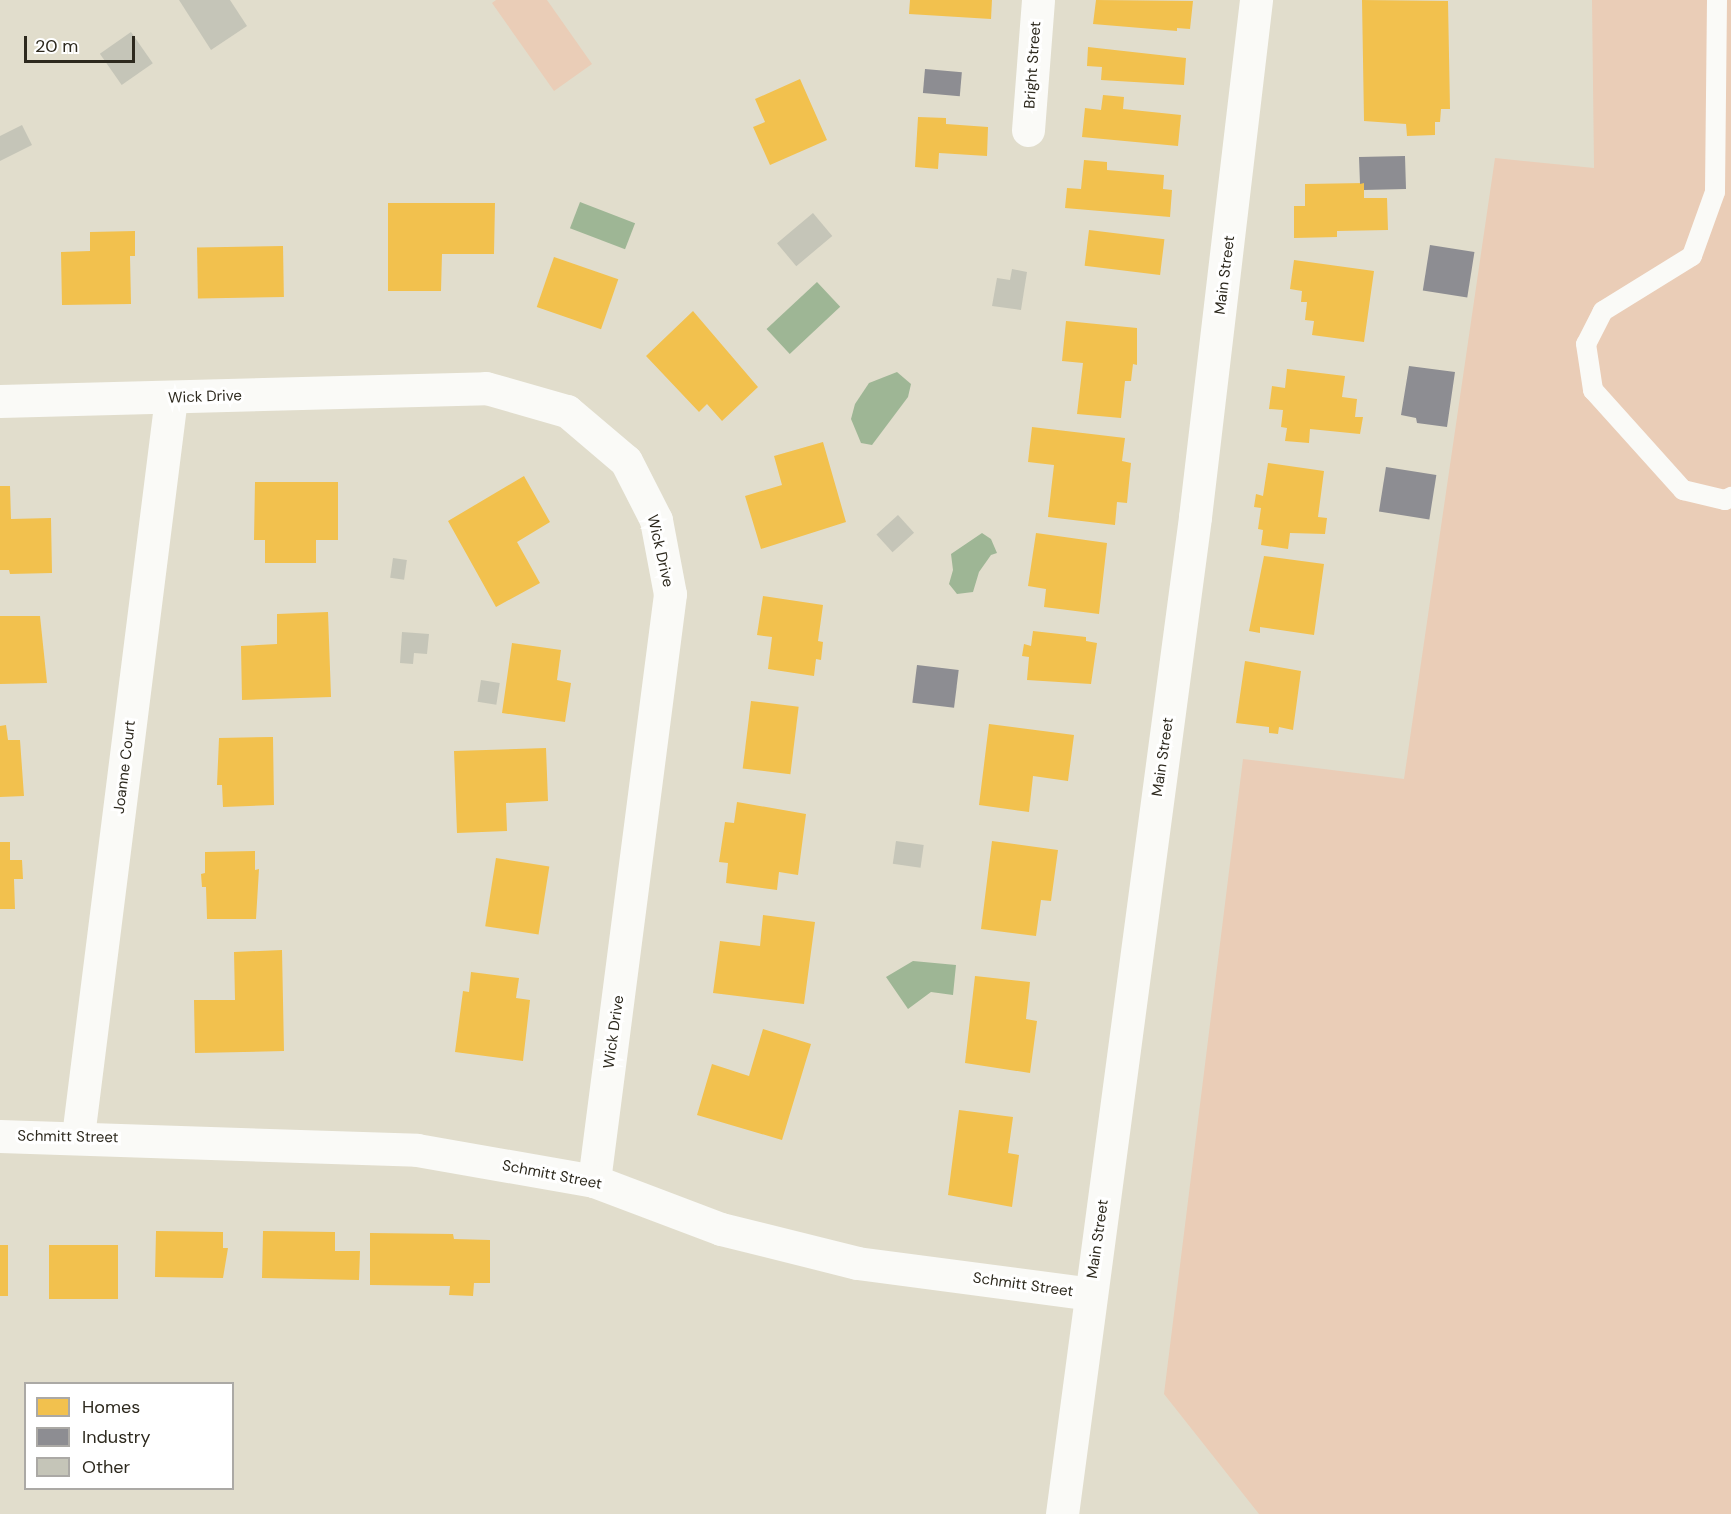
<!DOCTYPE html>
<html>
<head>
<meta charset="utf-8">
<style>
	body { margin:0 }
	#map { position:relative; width:1731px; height:1514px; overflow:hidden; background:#e1ddcc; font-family:"DM Sans",sans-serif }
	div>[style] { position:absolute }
	.green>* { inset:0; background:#eacdb7 }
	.water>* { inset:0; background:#9eb695; transform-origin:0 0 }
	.homes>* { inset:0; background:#f2c14e; transform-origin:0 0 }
	.industry>* { inset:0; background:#8d8d92; transform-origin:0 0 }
	.building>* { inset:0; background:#c5c5b8; transform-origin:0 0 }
	.service>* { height:20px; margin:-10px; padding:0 10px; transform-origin:10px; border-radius:10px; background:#fafaf7 }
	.minor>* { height:33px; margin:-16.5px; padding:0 16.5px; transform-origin:16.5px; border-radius:16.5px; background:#fafaf7 }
	.secondary>* { height:33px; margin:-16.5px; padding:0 16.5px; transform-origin:16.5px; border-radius:16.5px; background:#fafaf7 }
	span { translate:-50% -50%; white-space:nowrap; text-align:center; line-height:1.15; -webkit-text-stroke:6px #fff; paint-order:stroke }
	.street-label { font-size:15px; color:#2d291e }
	.legend { position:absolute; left:24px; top:1382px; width:210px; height:108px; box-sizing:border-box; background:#fff; border:2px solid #aba9a5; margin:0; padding:8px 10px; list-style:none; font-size:18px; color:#2d291e }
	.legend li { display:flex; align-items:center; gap:12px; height:30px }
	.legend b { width:30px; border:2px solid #aba9a5 }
	.scale { position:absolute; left:24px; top:36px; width:111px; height:27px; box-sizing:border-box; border:3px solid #2d291e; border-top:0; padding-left:8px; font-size:18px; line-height:21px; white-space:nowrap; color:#2d291e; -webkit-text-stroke:4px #fff; paint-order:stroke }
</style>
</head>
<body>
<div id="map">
	<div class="green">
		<div style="clip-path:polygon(496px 0,547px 0,592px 64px,554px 91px,492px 3px)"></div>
		<div style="clip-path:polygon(1592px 0,1731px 0,1731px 1514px,1259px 1514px,1164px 1394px,1243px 759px,1404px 779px,1495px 158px,1594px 168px)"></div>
	</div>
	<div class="water">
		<div style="left:580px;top:202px;width:59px;height:28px;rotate:21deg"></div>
		<div style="left:817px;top:282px;width:34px;height:69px;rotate:47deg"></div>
		<div style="clip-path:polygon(897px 372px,911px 384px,908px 397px,872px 445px,861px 443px,851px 419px,855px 404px,869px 383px)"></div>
		<div style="clip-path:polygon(982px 533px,991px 539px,997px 553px,991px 555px,979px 572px,973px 592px,957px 594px,949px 584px,953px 570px,951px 554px)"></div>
		<div style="clip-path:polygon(913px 961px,956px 965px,953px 995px,931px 992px,908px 1009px,886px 977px)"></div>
	</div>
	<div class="homes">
		<div style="clip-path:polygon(910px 0,992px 0,991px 19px,909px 14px)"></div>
		<div style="clip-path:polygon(1096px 0,1193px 1px,1190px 29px,1177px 28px,1177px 31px,1093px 24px)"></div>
		<div style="clip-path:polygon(1362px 0,1448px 1px,1450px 109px,1441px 109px,1440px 122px,1435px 122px,1435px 135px,1407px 136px,1406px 124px,1364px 121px)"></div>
		<div style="clip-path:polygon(1088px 47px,1186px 58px,1184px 85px,1101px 80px,1102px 67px,1087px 66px)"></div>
		<div style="clip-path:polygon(800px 79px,827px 140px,770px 165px,753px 127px,765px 122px,755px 99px)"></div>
		<div style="clip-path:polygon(1103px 95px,1124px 97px,1123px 109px,1181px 115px,1178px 146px,1082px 137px,1085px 108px,1101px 110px)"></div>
		<div style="clip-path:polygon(918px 117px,946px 118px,946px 124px,988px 127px,987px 156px,939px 153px,938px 169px,915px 167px)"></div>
		<div style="clip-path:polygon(1084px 160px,1107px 162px,1107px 170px,1164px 175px,1163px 189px,1172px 190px,1170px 217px,1065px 208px,1067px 188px,1081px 189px)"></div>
		<div style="clip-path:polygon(1364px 183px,1364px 198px,1387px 198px,1388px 230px,1337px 231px,1337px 237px,1294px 238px,1294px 206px,1305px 206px,1305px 184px)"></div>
		<div style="clip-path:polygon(388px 203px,495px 203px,494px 254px,442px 254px,441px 291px,388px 291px)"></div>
		<div style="left:1089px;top:230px;width:76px;height:36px;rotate:7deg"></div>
		<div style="clip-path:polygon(135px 231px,135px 256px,130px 256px,131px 304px,62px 305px,61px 252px,90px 251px,90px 232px)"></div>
		<div style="left:283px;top:246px;width:51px;height:86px;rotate:89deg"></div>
		<div style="left:554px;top:257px;width:68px;height:53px;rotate:19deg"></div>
		<div style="clip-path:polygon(1294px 260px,1374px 271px,1364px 342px,1312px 335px,1314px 321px,1305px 320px,1307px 302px,1301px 302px,1302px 291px,1290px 289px)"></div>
		<div style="clip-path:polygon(693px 311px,758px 387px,722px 421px,707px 404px,699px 412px,646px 356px)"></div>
		<div style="clip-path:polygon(1066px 321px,1137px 328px,1137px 365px,1133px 364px,1131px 381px,1125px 381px,1121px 418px,1077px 414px,1083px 363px,1062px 361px)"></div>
		<div style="clip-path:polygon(1287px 369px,1345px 376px,1342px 397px,1357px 399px,1355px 417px,1363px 417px,1360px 434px,1310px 429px,1309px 443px,1285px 441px,1287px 428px,1281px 427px,1283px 410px,1269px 409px,1272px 386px,1285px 388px)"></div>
		<div style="clip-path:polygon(1032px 427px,1125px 438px,1122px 461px,1131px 463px,1127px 503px,1117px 502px,1115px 525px,1048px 517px,1054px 465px,1028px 462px)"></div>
		<div style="clip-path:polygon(823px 442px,846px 522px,761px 549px,745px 496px,782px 485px,774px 456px)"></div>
		<div style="clip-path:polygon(1268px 463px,1324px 471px,1318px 517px,1327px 518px,1325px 534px,1290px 533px,1288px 549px,1261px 545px,1263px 530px,1258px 529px,1261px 508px,1254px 507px,1256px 494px,1263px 496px)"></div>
		<div style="clip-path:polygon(524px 476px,550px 522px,517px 542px,540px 583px,496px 607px,448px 521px)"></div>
		<div style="clip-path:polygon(255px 482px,338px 482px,338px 540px,316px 540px,316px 563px,265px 563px,265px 540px,254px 540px)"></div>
		<div style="clip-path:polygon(0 486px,10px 486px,11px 519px,51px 518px,52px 573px,10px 574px,9px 570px,0 570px)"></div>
		<div style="clip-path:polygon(1036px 533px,1107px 543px,1099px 614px,1044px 607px,1046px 589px,1028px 586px)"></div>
		<div style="clip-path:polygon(1264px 556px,1324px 564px,1314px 635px,1260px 627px,1260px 633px,1249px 631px)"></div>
		<div style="clip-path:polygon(763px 596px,823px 605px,818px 641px,823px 642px,821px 660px,816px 659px,814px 676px,768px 669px,772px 637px,757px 635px)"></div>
		<div style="clip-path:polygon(328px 612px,331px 697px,242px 700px,241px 646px,277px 644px,277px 614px)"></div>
		<div style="clip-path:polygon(0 616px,40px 616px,47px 683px,0 684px)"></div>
		<div style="clip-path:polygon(1033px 631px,1086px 637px,1086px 641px,1097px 643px,1091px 684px,1027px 680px,1029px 657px,1022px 656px,1024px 644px,1031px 646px)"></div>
		<div style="clip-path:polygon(512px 643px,561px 650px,557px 680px,571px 683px,565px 722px,502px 713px)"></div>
		<div style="clip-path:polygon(1245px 661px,1301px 671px,1293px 730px,1279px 727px,1278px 734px,1269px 733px,1269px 727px,1236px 723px)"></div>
		<div style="left:751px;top:701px;width:48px;height:68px;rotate:7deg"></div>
		<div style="clip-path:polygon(989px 724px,1074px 735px,1068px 781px,1033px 776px,1029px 812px,979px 805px)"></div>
		<div style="clip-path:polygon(6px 725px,8px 740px,20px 740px,24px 796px,0 797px,0 726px)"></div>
		<div style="clip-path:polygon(273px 737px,274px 805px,223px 807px,222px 785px,217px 785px,219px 738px)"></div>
		<div style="clip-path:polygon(546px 748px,548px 801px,506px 803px,507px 831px,457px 833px,454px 751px)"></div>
		<div style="clip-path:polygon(737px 802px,806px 814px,798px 875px,779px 872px,777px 890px,726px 883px,728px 863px,719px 862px,725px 822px,734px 823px)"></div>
		<div style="clip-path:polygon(992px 841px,1058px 850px,1051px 901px,1041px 900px,1036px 936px,981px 929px)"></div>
		<div style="clip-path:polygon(0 842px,10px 842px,10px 860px,22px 860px,23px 879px,14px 879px,15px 909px,0 909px)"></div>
		<div style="clip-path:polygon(255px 851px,255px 870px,259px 869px,256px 919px,207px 919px,206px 887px,202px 887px,201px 874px,205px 873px,205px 852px)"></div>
		<div style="left:496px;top:858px;width:54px;height:69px;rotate:9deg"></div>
		<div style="clip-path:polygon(763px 915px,815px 922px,804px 1004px,713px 993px,720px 941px,760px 946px)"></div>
		<div style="clip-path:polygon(282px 950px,284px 1051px,195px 1053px,194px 1000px,235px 1000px,234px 952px)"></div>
		<div style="clip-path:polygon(471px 972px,519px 978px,516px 998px,530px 1000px,523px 1061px,455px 1052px,463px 991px,469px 992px)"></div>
		<div style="clip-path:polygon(975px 976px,1030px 982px,1026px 1019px,1037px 1021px,1030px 1073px,965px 1063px)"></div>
		<div style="clip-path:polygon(763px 1029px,811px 1044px,782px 1140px,697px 1115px,712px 1064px,749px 1076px)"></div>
		<div style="clip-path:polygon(959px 1110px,1013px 1117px,1008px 1153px,1019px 1155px,1012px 1207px,948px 1195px)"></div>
		<div style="clip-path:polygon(156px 1231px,223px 1232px,223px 1248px,228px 1248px,223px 1278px,155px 1277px)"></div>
		<div style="clip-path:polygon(263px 1231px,335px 1232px,335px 1251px,360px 1251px,359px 1280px,262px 1278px)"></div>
		<div style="clip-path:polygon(370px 1233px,453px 1234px,454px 1239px,490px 1240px,490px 1283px,474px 1283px,473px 1296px,449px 1295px,450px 1286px,370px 1285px)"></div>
		<div style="left:0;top:1245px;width:8px;height:51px"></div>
		<div style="left:49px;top:1245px;width:69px;height:54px"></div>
	</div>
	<div class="industry">
		<div style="left:925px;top:69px;width:37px;height:24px;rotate:5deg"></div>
		<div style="clip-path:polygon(1405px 156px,1406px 189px,1364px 190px,1364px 183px,1360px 184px,1359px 157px)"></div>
		<div style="left:1430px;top:245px;width:45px;height:46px;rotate:9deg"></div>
		<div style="clip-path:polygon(1409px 366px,1455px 372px,1447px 427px,1417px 423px,1416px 418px,1401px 415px)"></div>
		<div style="left:1386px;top:467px;width:51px;height:45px;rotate:9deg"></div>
		<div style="left:917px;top:665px;width:42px;height:38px;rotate:7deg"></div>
	</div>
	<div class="building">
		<div style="clip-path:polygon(179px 0,230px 0,247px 26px,211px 50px)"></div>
		<div style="left:131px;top:32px;width:38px;height:38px;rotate:55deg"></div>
		<div style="clip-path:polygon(22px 125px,32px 145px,0 161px,0 136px)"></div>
		<div style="left:813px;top:213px;width:30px;height:47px;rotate:50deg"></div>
		<div style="clip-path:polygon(1012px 269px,1027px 272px,1021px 310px,992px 306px,997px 278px,1010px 280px)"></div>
		<div style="left:898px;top:515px;width:24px;height:29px;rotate:48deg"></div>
		<div style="left:393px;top:558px;width:14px;height:20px;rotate:8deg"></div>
		<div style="clip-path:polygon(402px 632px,429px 634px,427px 654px,414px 653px,413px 664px,400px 663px)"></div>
		<div style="left:481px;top:680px;width:19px;height:22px;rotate:9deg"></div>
		<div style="left:896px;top:841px;width:28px;height:23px;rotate:8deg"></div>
	</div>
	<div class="service">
		<div style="left:1717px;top:0;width:192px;rotate:90.6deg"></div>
		<div style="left:1715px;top:192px;width:68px;rotate:109.8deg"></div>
		<div style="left:1692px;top:256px;width:105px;rotate:148.3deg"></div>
		<div style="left:1603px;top:311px;width:37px;rotate:117deg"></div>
		<div style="left:1586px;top:344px;width:47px;rotate:81.3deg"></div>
		<div style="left:1593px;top:390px;width:135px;rotate:48deg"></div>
		<div style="left:1683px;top:490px;width:43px;rotate:13.4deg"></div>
		<div style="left:1725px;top:500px;width:7px;rotate:-27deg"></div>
	</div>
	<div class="minor">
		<div style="left:1028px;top:130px;width:130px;rotate:-85.6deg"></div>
		<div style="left:0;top:401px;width:486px;rotate:-1.5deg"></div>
		<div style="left:486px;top:388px;width:84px;rotate:15.9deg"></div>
		<div style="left:567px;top:411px;width:77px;rotate:40.3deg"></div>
		<div style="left:626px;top:461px;width:66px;rotate:63deg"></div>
		<div style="left:656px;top:520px;width:75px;rotate:79.3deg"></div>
		<div style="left:670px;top:594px;width:592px;rotate:97.38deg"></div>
		<div style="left:0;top:1136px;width:417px;rotate:1.9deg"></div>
		<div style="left:417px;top:1150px;width:180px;rotate:9.9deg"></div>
		<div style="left:594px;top:1181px;width:136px;rotate:20.7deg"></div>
		<div style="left:721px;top:1229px;width:140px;rotate:14deg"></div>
		<div style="left:857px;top:1263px;width:236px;rotate:7.5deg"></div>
		<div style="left:78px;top:1136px;width:744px;rotate:-82.82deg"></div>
	</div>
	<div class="secondary">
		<div style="left:1062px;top:1514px;width:1006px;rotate:-82.4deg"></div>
		<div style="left:1195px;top:517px;width:521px;rotate:-83.27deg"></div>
	</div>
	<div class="street-label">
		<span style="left:1033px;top:65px;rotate:-86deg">Bright Street</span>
		<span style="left:1225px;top:275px;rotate:-83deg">Main Street</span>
		<span style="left:205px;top:397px;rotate:-2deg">Wick Drive</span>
		<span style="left:660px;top:551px;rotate:77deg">Wick Drive</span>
		<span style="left:1163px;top:757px;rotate:-82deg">Main Street</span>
		<span style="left:125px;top:767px;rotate:-83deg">Joanne Court</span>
		<span style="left:614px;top:1032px;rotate:-82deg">Wick Drive</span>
		<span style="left:68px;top:1137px;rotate:1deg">Schmitt Street</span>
		<span style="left:552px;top:1175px;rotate:11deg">Schmitt Street</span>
		<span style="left:1098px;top:1239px;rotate:-82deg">Main Street</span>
		<span style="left:1023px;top:1285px;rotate:8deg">Schmitt Street</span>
	</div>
	<ul class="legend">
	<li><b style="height:16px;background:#f2c14e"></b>Homes</li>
	<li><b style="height:16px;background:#8d8d92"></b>Industry</li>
	<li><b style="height:16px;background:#c5c5b8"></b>Other</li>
	</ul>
	<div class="scale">20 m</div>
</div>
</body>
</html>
